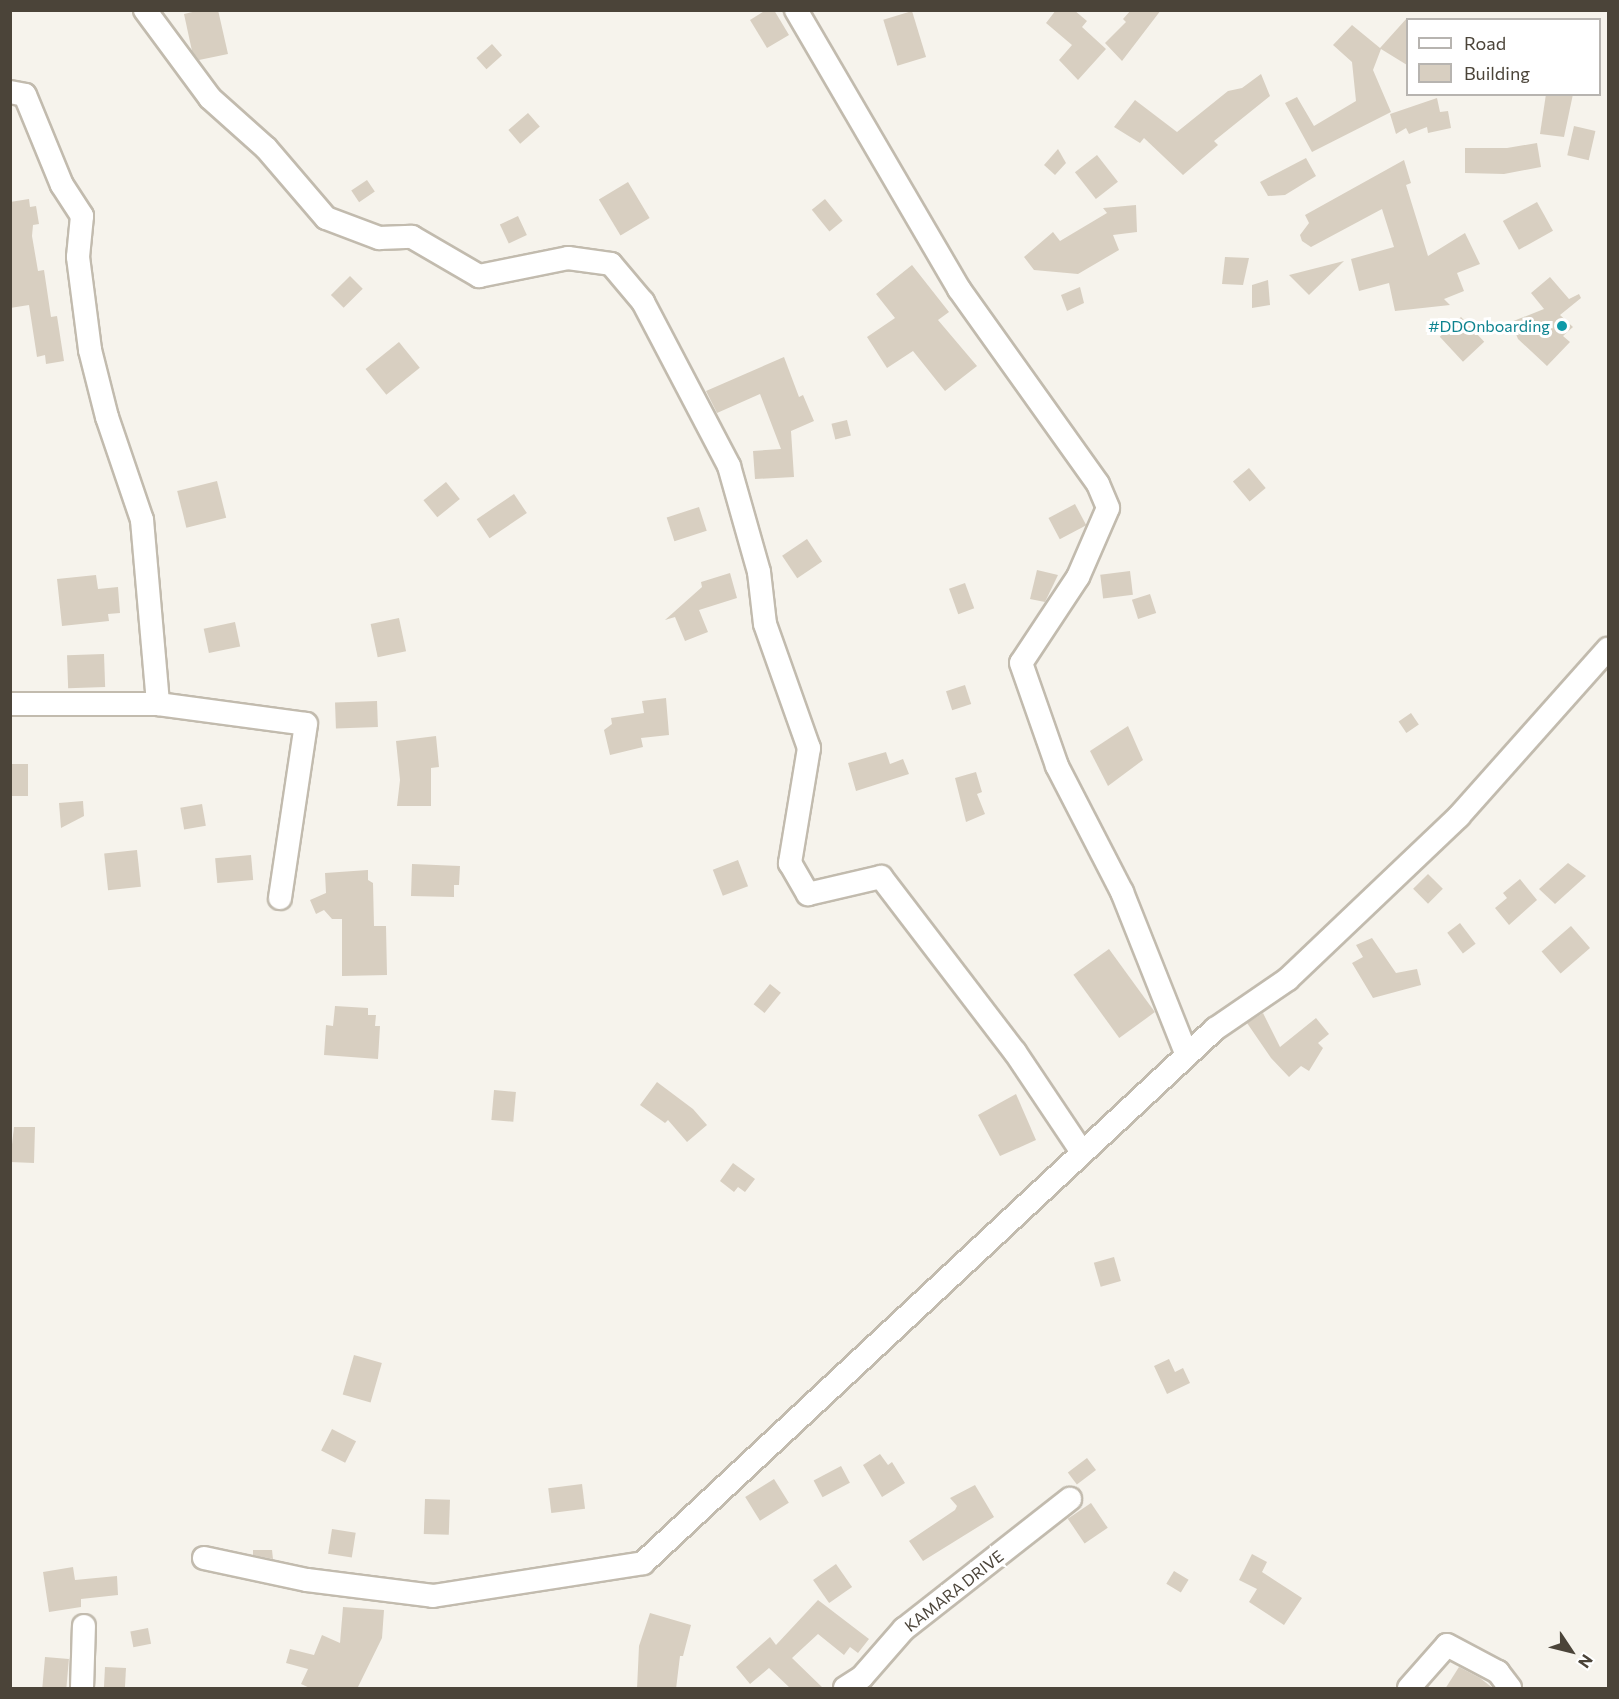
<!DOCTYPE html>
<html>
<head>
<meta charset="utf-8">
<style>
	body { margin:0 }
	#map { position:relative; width:1619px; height:1699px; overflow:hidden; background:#f6f3ec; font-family:Commissioner,sans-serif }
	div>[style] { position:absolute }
	.building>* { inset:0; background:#d8cfc1; transform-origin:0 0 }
	.roads { filter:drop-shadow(2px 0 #c2bbae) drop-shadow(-2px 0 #c2bbae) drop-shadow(0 2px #c2bbae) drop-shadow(0 -2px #c2bbae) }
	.street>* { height:22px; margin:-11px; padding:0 11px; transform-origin:11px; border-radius:11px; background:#fff }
	.dots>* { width:16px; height:16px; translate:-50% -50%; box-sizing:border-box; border:3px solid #fff; border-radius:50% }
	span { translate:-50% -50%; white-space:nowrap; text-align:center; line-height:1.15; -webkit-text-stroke:6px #fff; paint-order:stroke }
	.culture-label { font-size:16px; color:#0d838f }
	.right { translate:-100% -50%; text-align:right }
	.street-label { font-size:16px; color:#4b4439 }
	.frame { position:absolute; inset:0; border:12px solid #4b4439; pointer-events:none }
	.legend { position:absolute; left:1406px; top:18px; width:195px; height:78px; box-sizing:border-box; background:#fff; border:2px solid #b7b4b0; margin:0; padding:8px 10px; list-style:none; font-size:18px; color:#4b4439 }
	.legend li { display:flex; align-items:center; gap:12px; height:30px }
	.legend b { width:30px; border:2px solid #b7b4b0 }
	.north { position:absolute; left:1541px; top:1621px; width:60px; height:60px; -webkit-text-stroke:4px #fff; paint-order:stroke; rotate:125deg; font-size:16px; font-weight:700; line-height:24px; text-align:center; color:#4b4439 }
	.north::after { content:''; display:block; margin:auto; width:21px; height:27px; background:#4b4439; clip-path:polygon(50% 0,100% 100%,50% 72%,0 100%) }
</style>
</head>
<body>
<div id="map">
	<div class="building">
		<div style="clip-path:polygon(201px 10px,218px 10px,228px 54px,199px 60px,192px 51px,184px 14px)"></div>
		<div style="clip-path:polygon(766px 10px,774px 10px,789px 35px,767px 48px,750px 20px)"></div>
		<div style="clip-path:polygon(1056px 10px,1074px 10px,1087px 21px,1082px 27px,1106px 49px,1078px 80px,1059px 60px,1072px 45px,1046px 23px)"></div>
		<div style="clip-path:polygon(1131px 10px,1161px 10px,1122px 61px,1105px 43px,1126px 22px,1123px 19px)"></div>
		<div style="left:912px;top:11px;width:48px;height:30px;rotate:73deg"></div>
		<div style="clip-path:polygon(1407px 18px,1407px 65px,1381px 49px,1373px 70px,1391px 112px,1312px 152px,1285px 103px,1297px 97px,1314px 126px,1356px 101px,1352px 62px,1333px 45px,1352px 25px,1380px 48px)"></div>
		<div style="left:492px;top:44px;width:15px;height:21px;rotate:48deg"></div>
		<div style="clip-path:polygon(1261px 74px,1270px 96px,1214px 141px,1218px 145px,1183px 175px,1144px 138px,1140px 143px,1114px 127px,1135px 100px,1177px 132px,1228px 91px,1242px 88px)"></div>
		<div style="clip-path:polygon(1546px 94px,1573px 94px,1564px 137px,1540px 134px)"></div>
		<div style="clip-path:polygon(1437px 98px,1440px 112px,1448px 111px,1451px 128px,1428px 133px,1427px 127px,1409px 134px,1406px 128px,1396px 134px,1390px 114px)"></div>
		<div style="left:528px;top:113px;width:18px;height:26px;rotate:49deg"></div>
		<div style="left:1574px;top:126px;width:22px;height:30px;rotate:13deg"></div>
		<div style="clip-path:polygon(1537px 143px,1541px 167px,1504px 174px,1465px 173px,1465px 148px,1507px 148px)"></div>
		<div style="clip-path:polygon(1058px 149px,1066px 163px,1055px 175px,1044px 165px)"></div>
		<div style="left:1097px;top:155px;width:34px;height:28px;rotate:52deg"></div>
		<div style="clip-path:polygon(1306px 158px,1316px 176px,1285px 195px,1268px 196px,1260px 182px)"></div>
		<div style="clip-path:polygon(1404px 160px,1411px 183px,1406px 185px,1428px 256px,1465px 233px,1480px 264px,1457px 273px,1464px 291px,1444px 299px,1450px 305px,1395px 311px,1389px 283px,1359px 291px,1351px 259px,1394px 247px,1382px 209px,1311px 247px,1302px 241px,1300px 235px,1309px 223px,1305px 215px)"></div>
		<div style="left:367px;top:180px;width:14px;height:19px;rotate:56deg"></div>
		<div style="left:628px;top:182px;width:42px;height:34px;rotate:59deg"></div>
		<div style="clip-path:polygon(29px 199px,30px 207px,36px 206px,39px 224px,33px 225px,32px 236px,38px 271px,44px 270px,51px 317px,57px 316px,64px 361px,46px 364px,45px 355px,37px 357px,29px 305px,10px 308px,10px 202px)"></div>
		<div style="left:825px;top:199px;width:28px;height:17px;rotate:51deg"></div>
		<div style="left:1537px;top:202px;width:33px;height:39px;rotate:61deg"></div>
		<div style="clip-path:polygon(1136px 205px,1137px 232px,1113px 235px,1119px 250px,1078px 274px,1034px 270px,1024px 257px,1053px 232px,1060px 241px,1107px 213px,1103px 208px)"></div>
		<div style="left:518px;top:216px;width:21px;height:20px;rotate:65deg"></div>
		<div style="clip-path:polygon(1225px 257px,1249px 258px,1243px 285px,1222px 284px)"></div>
		<div style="clip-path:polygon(1344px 261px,1309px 295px,1289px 275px)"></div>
		<div style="clip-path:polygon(912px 265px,949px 312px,938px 320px,977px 366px,945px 391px,913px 351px,887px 368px,867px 337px,895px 318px,876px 294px)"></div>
		<div style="left:350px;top:276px;width:18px;height:27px;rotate:45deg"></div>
		<div style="clip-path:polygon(1550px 277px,1569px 299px,1579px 294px,1581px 298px,1560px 315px,1573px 327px,1563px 336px,1570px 342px,1547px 366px,1518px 339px,1511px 322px,1544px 309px,1531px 293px)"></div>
		<div style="clip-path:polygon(1268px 280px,1270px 305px,1252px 308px,1252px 285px)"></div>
		<div style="clip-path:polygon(1080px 287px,1084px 303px,1067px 311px,1061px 295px)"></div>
		<div style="left:1461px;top:317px;width:34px;height:29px;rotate:47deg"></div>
		<div style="left:399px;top:342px;width:33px;height:43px;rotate:51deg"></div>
		<div style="clip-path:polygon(784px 357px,799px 397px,803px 395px,814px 421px,791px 431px,794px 477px,755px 479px,753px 451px,781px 449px,760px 394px,717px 413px,706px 391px)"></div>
		<div style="left:847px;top:420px;width:16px;height:16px;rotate:76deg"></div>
		<div style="left:1249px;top:468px;width:26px;height:21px;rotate:50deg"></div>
		<div style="left:217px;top:481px;width:38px;height:41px;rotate:76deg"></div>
		<div style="left:446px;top:482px;width:22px;height:29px;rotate:51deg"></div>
		<div style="left:514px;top:494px;width:23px;height:45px;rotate:56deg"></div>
		<div style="left:1075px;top:504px;width:24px;height:30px;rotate:62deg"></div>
		<div style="left:699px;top:507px;width:25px;height:34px;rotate:72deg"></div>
		<div style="left:807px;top:539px;width:27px;height:30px;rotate:56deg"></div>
		<div style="clip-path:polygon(1037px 570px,1058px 575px,1045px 602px,1030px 599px)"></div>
		<div style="left:1130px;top:571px;width:24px;height:30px;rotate:83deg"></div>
		<div style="clip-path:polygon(730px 573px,737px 598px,699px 610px,708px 632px,685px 641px,675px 617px,665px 620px,702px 587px,701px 582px)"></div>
		<div style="clip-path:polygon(96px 575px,98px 589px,118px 587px,120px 613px,108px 614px,109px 621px,62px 626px,57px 579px)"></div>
		<div style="left:965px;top:583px;width:27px;height:17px;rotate:70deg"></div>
		<div style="left:1150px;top:594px;width:20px;height:19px;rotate:72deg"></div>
		<div style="left:399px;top:618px;width:34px;height:29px;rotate:78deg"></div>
		<div style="left:235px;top:622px;width:25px;height:32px;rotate:78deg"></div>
		<div style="left:104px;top:654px;width:33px;height:37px;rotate:88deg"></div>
		<div style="left:965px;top:685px;width:20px;height:20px;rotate:72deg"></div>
		<div style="clip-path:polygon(666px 698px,669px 735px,641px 738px,643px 747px,610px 755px,604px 730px,612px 724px,611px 718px,644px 713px,642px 701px)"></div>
		<div style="left:377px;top:701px;width:26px;height:42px;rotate:88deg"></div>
		<div style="left:1411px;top:713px;width:14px;height:15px;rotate:56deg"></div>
		<div style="clip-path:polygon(1128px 726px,1143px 760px,1108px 786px,1090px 751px)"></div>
		<div style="clip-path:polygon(436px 736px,439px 767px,431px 768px,431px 806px,397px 806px,400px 780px,396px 741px)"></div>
		<div style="clip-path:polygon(886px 752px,890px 764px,903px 759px,909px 774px,856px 791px,848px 763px)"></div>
		<div style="left:10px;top:764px;width:18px;height:32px"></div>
		<div style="clip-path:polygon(976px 772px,982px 792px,977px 794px,985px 814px,966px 822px,955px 778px)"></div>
		<div style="clip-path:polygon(83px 801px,84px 816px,61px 828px,59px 803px)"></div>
		<div style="left:202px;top:804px;width:22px;height:22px;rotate:80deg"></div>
		<div style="left:137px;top:850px;width:37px;height:33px;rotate:84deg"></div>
		<div style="left:251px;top:855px;width:25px;height:36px;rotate:85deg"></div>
		<div style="left:738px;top:860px;width:28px;height:27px;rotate:69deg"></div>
		<div style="clip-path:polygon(1568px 863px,1586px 876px,1555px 904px,1539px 889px)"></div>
		<div style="clip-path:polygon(412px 864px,460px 866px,459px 885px,454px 885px,454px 897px,411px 896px)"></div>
		<div style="clip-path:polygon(368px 870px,368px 880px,373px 883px,374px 926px,386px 926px,387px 975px,342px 976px,342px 919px,332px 919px,324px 910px,316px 914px,310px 900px,326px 893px,325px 873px)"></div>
		<div style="left:1428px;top:874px;width:21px;height:21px;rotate:45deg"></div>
		<div style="clip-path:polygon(1520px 879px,1537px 900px,1509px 925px,1495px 908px,1507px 898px,1503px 893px)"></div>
		<div style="left:1460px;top:923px;width:26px;height:16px;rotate:53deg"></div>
		<div style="left:1571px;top:926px;width:29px;height:39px;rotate:49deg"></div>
		<div style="clip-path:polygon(1372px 938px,1396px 973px,1417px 969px,1421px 985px,1373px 998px,1352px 963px,1363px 957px,1356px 945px)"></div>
		<div style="left:1109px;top:949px;width:78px;height:44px;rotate:54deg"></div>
		<div style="left:770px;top:984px;width:14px;height:26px;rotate:39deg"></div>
		<div style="clip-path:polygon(335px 1006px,368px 1008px,368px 1015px,376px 1015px,375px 1026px,380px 1026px,378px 1059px,324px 1055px,326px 1025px,333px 1026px)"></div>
		<div style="clip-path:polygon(1263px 1013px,1280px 1047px,1316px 1018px,1329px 1034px,1318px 1043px,1323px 1048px,1309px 1071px,1301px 1066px,1289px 1077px,1271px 1058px,1247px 1023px)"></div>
		<div style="clip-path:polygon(657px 1082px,693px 1109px,707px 1125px,687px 1142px,668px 1120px,665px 1123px,640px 1105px)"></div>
		<div style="left:494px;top:1090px;width:22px;height:30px;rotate:5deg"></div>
		<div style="clip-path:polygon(1016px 1094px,1036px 1140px,1000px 1156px,978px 1115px)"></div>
		<div style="clip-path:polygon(14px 1127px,35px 1127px,34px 1163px,10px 1162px)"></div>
		<div style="clip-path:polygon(733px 1163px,755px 1179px,745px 1192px,738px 1187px,734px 1192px,720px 1181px)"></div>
		<div style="left:1114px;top:1257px;width:25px;height:21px;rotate:74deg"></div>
		<div style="left:354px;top:1355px;width:29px;height:41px;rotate:16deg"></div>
		<div style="clip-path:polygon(1169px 1359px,1175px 1372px,1183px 1368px,1190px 1383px,1167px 1394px,1154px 1366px)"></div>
		<div style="left:332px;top:1429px;width:27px;height:24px;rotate:27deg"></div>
		<div style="clip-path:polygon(880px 1454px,888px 1465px,892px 1462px,905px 1483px,882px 1497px,863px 1465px)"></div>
		<div style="left:1087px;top:1458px;width:15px;height:24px;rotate:53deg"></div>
		<div style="left:841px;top:1466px;width:19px;height:31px;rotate:62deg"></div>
		<div style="left:774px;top:1479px;width:28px;height:34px;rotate:58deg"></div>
		<div style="left:582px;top:1484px;width:25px;height:34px;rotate:83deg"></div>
		<div style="clip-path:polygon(975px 1485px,994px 1517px,923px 1561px,909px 1541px,955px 1510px,957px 1506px,950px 1498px)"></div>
		<div style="left:425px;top:1499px;width:25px;height:35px;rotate:2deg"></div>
		<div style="left:1091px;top:1503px;width:30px;height:28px;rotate:56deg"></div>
		<div style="left:332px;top:1529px;width:24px;height:25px;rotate:9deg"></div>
		<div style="clip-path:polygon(253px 1550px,272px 1550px,273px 1559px,253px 1555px)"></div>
		<div style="clip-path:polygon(1252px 1554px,1267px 1562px,1262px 1572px,1302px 1598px,1284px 1625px,1249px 1602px,1257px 1589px,1239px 1580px)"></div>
		<div style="left:836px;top:1564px;width:28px;height:28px;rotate:55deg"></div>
		<div style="clip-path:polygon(73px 1567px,75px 1580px,117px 1576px,118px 1595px,81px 1599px,81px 1607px,49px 1612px,43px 1572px)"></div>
		<div style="left:1174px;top:1571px;width:17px;height:15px;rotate:31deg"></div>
		<div style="clip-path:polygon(818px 1600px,869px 1639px,858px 1653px,850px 1647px,844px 1655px,818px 1634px,792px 1658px,824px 1689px,791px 1689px,769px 1668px,750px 1684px,736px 1667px,770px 1637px,776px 1645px)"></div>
		<div style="clip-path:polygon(343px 1607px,384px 1610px,382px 1638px,357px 1689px,312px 1689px,301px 1684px,308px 1669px,286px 1663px,290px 1649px,314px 1655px,322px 1635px,340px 1643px)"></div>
		<div style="clip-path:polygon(650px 1613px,691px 1625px,683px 1656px,680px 1656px,676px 1689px,637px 1689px,639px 1646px)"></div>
		<div style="left:148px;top:1628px;width:16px;height:18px;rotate:79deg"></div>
		<div style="left:45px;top:1657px;width:24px;height:30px;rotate:5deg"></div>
		<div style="left:105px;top:1667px;width:21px;height:22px;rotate:3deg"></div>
		<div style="clip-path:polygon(1459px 1667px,1480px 1678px,1494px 1689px,1445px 1689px)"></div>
	</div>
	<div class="roads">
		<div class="street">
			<div style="left:145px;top:10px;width:109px;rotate:53.5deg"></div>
			<div style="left:210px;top:98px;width:75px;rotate:41.8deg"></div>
			<div style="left:266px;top:148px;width:92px;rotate:49.4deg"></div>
			<div style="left:326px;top:218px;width:57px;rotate:20.7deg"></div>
			<div style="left:379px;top:238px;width:33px;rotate:-2deg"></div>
			<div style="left:412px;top:237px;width:78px;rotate:30.2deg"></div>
			<div style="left:479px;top:276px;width:91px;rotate:-11.4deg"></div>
			<div style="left:568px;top:258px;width:43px;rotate:7.9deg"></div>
			<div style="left:611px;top:264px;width:50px;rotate:49.9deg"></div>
			<div style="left:643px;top:302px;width:185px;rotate:62.3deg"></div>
			<div style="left:729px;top:466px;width:110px;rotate:74.2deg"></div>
			<div style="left:759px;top:572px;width:52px;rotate:83.4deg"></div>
			<div style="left:765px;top:624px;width:132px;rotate:70.5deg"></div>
			<div style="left:809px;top:748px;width:117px;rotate:99.4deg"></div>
			<div style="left:790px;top:863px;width:36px;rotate:60deg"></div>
			<div style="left:808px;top:894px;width:75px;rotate:-13.1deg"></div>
			<div style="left:881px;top:877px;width:220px;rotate:52.6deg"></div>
			<div style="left:1015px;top:1052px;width:120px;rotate:56.2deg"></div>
			<div style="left:796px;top:10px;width:323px;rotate:59.7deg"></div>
			<div style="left:959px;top:289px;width:239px;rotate:54.5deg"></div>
			<div style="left:1098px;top:484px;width:26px;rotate:67deg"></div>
			<div style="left:1108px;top:508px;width:75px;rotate:113.5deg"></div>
			<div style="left:1078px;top:577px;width:103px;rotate:123.5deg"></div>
			<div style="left:1021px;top:663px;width:109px;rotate:70.7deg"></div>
			<div style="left:1057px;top:766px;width:142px;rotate:62.7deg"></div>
			<div style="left:1122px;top:892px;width:175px;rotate:68.3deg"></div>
			<div style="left:10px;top:92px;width:15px;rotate:11deg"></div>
			<div style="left:25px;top:95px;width:97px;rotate:67.7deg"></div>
			<div style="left:62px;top:185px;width:37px;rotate:57deg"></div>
			<div style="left:82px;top:216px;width:41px;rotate:95.6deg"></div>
			<div style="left:78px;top:257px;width:94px;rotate:82.6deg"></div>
			<div style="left:90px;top:350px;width:69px;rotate:75.8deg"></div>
			<div style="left:107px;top:417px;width:109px;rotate:71.2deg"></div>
			<div style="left:142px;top:520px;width:185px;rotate:85deg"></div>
			<div style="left:158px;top:704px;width:149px;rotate:7.7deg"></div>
			<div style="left:306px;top:724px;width:176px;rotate:98.5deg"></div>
			<div style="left:10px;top:704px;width:148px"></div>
			<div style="left:204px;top:1558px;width:105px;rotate:12.1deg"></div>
			<div style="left:307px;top:1580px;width:127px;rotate:7.2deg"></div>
			<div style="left:433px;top:1596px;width:213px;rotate:-8.9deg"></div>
			<div style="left:643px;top:1563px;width:783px;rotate:-43.03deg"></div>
			<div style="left:1215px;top:1029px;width:88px;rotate:-34.4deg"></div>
			<div style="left:1288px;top:979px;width:236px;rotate:-43.6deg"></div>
			<div style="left:1459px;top:816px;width:224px;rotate:-48.3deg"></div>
			<div style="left:82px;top:1688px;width:62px;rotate:-88.2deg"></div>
			<div style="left:845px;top:1688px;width:20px;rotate:-33deg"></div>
			<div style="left:862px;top:1677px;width:64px;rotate:-48.8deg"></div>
			<div style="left:904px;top:1629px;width:211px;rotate:-38.1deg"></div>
			<div style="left:1409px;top:1688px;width:57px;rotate:-48.5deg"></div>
			<div style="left:1447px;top:1645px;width:58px;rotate:27.9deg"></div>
			<div style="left:1498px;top:1672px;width:20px;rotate:53deg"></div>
		</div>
	</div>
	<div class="dots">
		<div style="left:1562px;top:326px;background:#0f9aa8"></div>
	</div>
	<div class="culture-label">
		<span class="right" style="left:1550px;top:326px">#DDOnboarding</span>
	</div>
	<div class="street-label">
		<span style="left:954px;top:1591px;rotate:-38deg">KAMARA DRIVE</span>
	</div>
	<div class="frame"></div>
	<ul class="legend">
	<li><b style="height:8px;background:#fff"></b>Road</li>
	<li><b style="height:16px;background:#d8cfc1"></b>Building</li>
	</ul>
	<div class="north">N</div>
</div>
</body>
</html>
